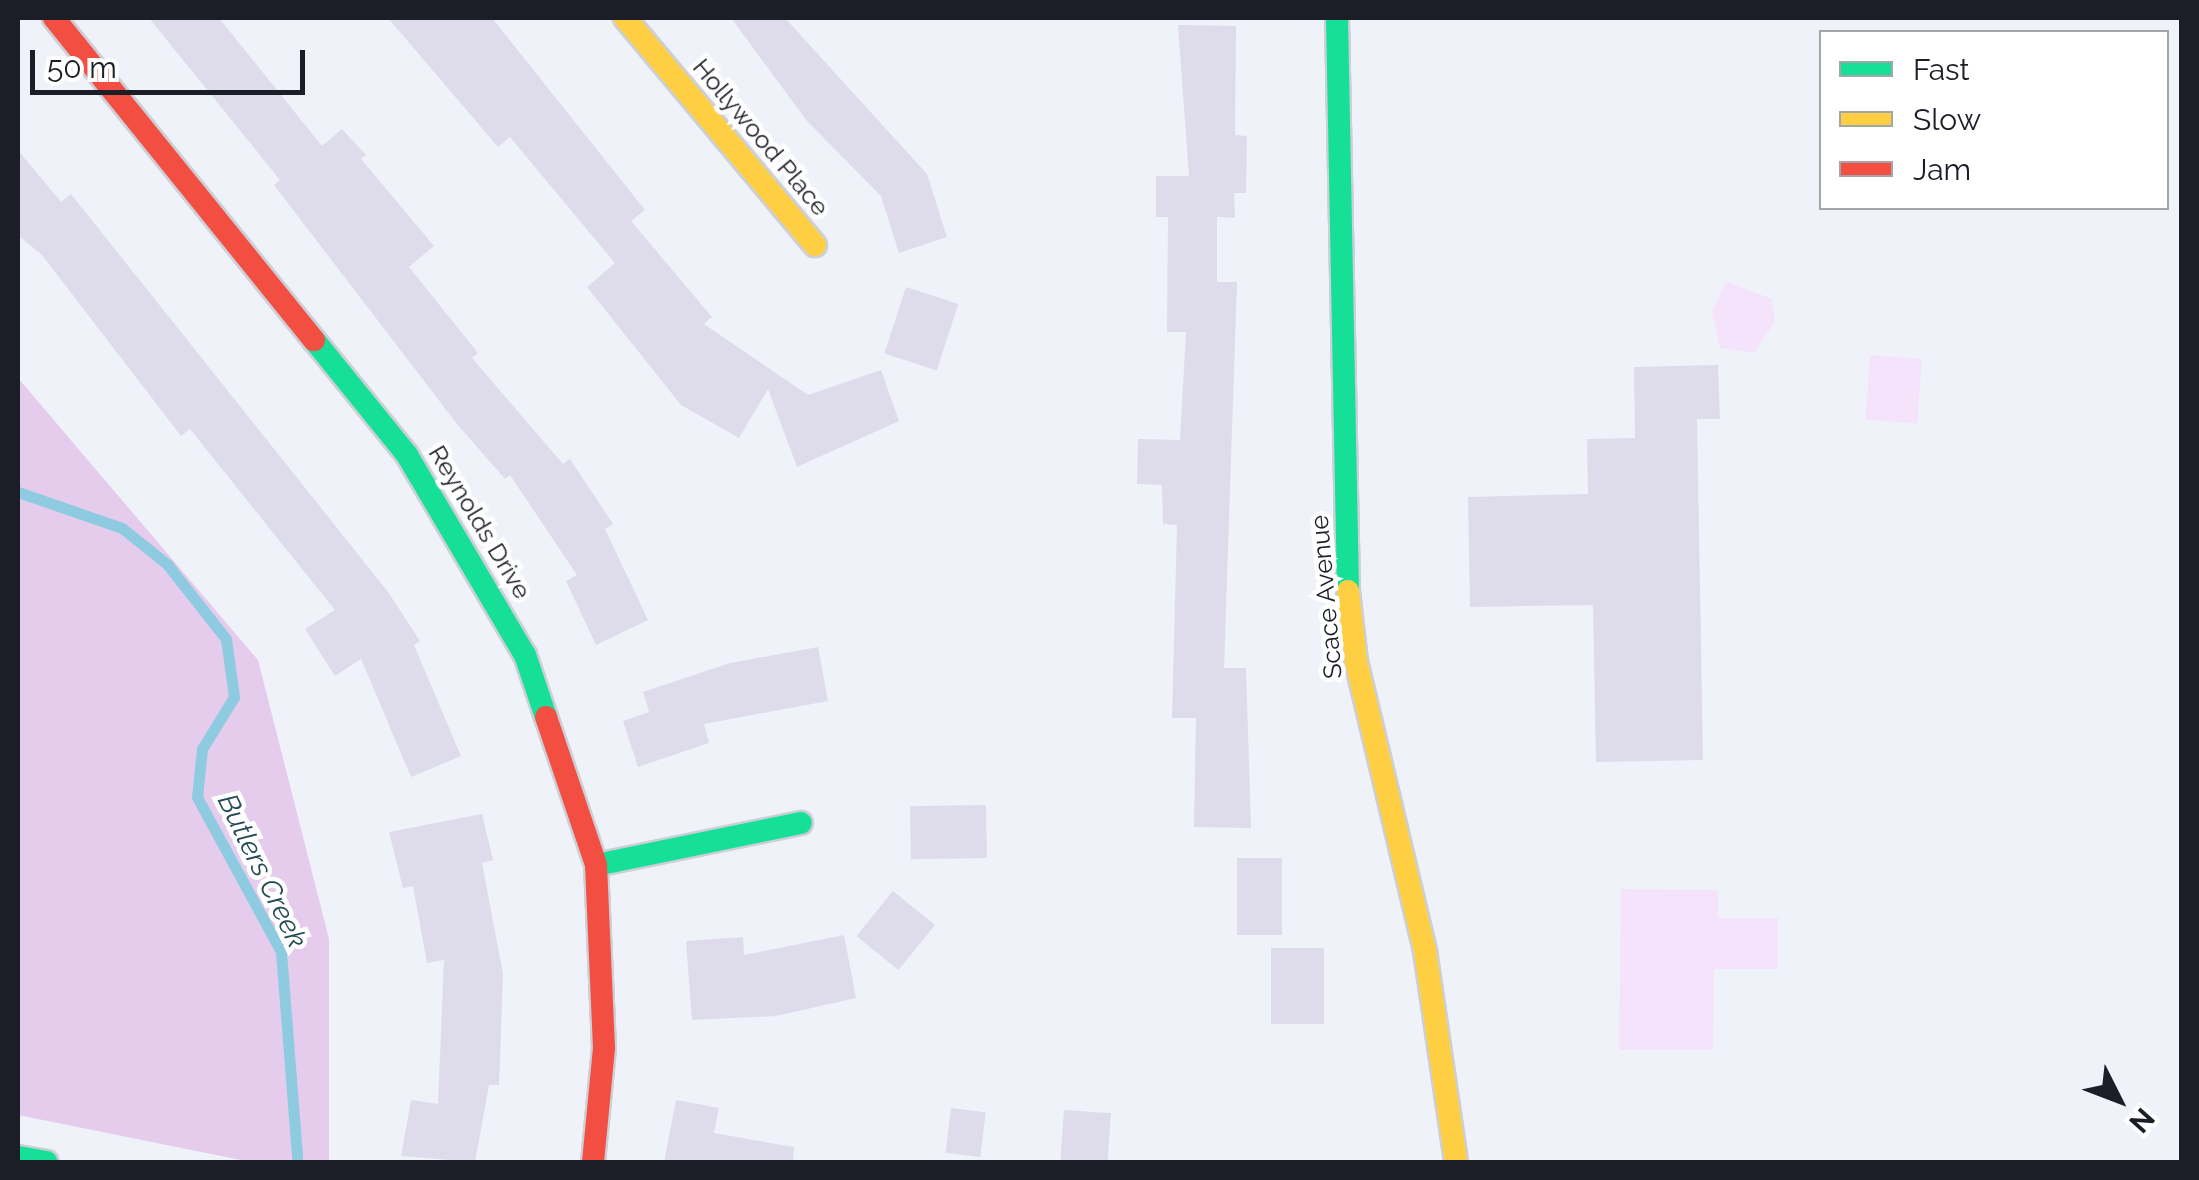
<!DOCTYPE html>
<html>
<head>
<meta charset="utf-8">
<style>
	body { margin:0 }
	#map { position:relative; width:2199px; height:1180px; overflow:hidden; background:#f0f2fa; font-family:Raleway,sans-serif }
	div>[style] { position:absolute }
	.green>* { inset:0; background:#f4e3fa; transform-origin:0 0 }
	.forest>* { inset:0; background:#e5cbec }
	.stream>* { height:11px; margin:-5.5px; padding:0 5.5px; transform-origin:5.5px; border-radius:5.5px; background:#8fcbe0 }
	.building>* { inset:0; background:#dedbeb; transform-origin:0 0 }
	.roads { filter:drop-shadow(2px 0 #cdcfd7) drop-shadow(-2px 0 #cdcfd7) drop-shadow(0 2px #cdcfd7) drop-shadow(0 -2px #cdcfd7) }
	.fast>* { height:22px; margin:-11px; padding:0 11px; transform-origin:11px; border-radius:11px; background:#16e098 }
	.slow>* { height:22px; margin:-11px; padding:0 11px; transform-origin:11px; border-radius:11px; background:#ffcf43 }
	.jam>* { height:22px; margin:-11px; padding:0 11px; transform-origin:11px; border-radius:11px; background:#f24e42 }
	span { translate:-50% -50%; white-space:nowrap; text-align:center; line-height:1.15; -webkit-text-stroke:9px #fff; paint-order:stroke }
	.street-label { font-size:25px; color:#1b1e26 }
	.water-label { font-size:28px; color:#244a56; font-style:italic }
	.frame { position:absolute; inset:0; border:20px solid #1b1e26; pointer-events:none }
	.legend { position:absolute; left:1819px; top:30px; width:350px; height:180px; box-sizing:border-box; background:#fff; border:2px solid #a4a5a8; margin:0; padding:12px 18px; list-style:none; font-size:30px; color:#1b1e26 }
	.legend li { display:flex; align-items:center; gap:20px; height:50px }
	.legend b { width:50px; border:2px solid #a4a5a8 }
	.north { position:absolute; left:2069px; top:1050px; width:100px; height:100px; -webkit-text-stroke:8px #fff; paint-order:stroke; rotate:132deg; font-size:28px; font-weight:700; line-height:40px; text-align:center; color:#1b1e26 }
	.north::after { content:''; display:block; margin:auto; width:35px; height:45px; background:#1b1e26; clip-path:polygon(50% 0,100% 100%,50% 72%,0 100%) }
	.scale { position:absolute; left:30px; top:50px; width:275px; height:45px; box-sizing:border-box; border:5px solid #1b1e26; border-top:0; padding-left:12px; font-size:30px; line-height:35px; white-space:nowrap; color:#1b1e26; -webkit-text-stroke:8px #fff; paint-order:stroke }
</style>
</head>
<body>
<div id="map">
	<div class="green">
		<div style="clip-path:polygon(1726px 281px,1772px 299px,1775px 321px,1754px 353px,1720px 348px,1712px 312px)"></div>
		<div style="left:1870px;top:355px;width:52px;height:65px;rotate:4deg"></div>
		<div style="clip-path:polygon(1621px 889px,1718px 890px,1718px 918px,1778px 918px,1778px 969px,1714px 969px,1713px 1050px,1619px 1050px)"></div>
	</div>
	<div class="forest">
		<div style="clip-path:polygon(18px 378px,258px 660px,329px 939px,329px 1162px,251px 1162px,18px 1115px)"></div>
	</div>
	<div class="stream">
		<div style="left:18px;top:492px;width:110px;rotate:19.1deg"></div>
		<div style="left:122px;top:528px;width:58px;rotate:38.7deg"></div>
		<div style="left:167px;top:564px;width:95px;rotate:51.8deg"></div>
		<div style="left:226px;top:639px;width:59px;rotate:82.1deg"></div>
		<div style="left:234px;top:697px;width:61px;rotate:121.6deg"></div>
		<div style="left:202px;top:749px;width:48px;rotate:95.9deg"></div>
		<div style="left:197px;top:797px;width:176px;rotate:61.5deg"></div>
		<div style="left:281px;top:952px;width:206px;rotate:85.5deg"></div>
	</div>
	<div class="building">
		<div style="clip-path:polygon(149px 18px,219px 18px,322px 146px,342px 129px,366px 155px,361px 159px,434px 246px,409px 267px,478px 353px,472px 358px,563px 464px,570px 459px,613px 524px,605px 529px,648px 620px,596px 645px,566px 581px,577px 575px,510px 475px,505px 479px,457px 424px,274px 185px,280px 180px)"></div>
		<div style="clip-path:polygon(388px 18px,492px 18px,645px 210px,631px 221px,712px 317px,704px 324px,808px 395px,881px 370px,899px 421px,797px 467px,768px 389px,739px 438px,681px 405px,587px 287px,615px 263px,510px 137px,498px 147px)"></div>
		<div style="clip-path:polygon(731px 18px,785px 18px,927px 174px,947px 237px,899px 253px,881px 196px,807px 121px)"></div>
		<div style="clip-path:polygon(1178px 25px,1236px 26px,1235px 135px,1247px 136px,1246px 193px,1234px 193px,1235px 218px,1217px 217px,1217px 282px,1237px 282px,1224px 668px,1246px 668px,1251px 828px,1194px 827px,1196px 718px,1172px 718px,1177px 525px,1163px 524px,1162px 485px,1137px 484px,1138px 439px,1180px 440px,1186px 332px,1167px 332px,1168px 217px,1156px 217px,1156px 176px,1189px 176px)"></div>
		<div style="clip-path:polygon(18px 150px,61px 202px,71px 194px,388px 592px,420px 641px,414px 645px,461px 756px,411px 777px,361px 659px,335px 676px,305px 629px,335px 610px,190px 429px,181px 436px,42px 255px,18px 235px)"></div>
		<div style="left:906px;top:287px;width:55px;height:70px;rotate:18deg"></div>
		<div style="clip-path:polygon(1718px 365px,1720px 419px,1697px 419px,1703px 760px,1596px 762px,1593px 605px,1470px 607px,1468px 497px,1588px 494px,1587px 439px,1635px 438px,1634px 367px)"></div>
		<div style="clip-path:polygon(818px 647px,828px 701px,704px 724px,709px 743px,638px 767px,623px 721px,649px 712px,643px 692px,730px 663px)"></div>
		<div style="left:986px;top:805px;width:53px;height:76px;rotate:89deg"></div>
		<div style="clip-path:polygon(482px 814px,493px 860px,482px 863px,503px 974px,499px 1085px,489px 1085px,475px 1162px,401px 1156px,411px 1100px,438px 1104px,444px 960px,427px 963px,413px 886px,403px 888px,389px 832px)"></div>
		<div style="left:1237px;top:858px;width:45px;height:77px"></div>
		<div style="left:893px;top:891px;width:54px;height:58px;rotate:39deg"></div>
		<div style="clip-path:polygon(844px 935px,856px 998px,776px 1016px,692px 1020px,686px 941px,743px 937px,744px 955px)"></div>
		<div style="left:1271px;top:948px;width:53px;height:76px"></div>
		<div style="clip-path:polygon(676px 1100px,719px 1108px,714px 1133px,794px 1147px,793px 1162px,664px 1162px)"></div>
		<div style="left:951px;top:1108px;width:35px;height:45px;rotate:7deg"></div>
		<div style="left:1064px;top:1110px;width:47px;height:50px;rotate:4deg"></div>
	</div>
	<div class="roads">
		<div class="fast">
			<div style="left:1337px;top:18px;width:573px;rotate:88.9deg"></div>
			<div style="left:314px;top:340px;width:148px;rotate:51deg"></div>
			<div style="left:407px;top:455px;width:232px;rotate:59.5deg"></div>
			<div style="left:525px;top:655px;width:65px;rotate:71.3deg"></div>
			<div style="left:596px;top:865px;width:209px;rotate:-11.6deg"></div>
			<div style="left:18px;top:1157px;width:29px;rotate:10deg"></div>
		</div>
		<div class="slow">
			<div style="left:625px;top:18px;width:296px;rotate:50.1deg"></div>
			<div style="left:1348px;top:591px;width:70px;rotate:83.5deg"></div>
			<div style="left:1356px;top:661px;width:298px;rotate:76.6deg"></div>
			<div style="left:1425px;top:951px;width:213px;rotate:81.6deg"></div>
		</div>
		<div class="jam">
			<div style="left:54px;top:18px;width:414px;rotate:51.1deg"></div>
			<div style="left:546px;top:717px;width:156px;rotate:71.3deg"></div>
			<div style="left:596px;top:865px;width:183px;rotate:87.5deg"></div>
			<div style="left:604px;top:1048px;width:115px;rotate:95.5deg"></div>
		</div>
	</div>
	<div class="street-label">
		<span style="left:761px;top:137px;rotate:50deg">Hollywood Place</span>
		<span style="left:480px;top:522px;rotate:59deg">Reynolds Drive</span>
		<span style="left:1326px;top:597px;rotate:-95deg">Scace Avenue</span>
	</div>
	<div class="water-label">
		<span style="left:262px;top:871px;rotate:64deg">Butlers Creek</span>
	</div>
	<div class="frame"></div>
	<ul class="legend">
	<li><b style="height:12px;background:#16e098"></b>Fast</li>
	<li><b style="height:12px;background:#ffcf43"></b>Slow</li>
	<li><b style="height:12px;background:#f24e42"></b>Jam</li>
	</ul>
	<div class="north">N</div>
	<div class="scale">50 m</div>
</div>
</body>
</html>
